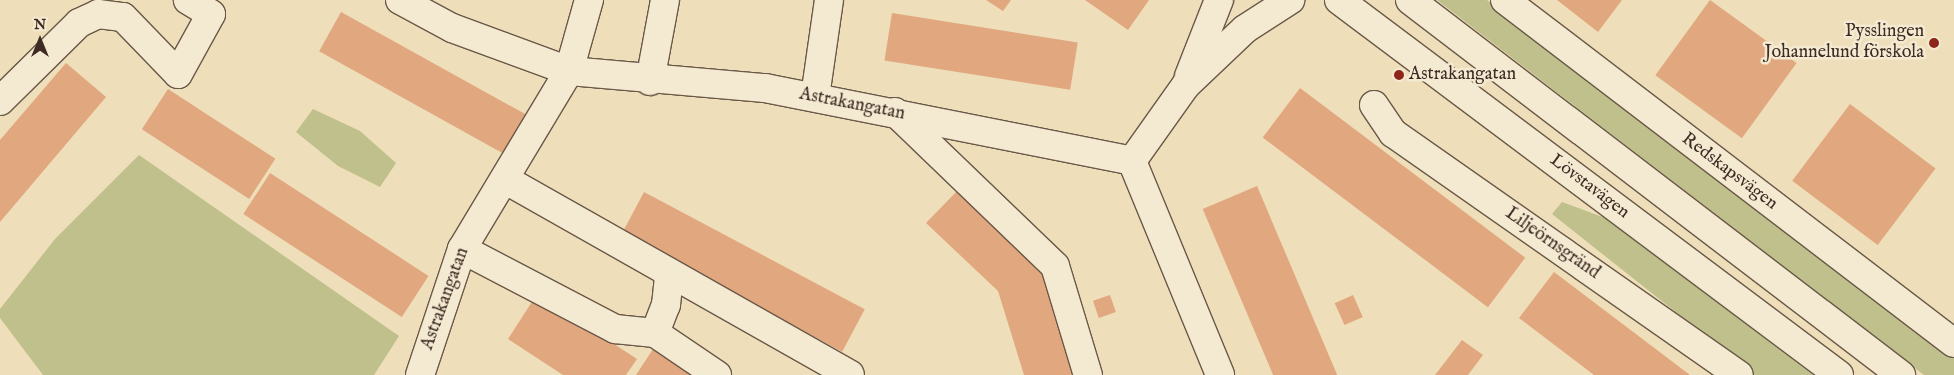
<!DOCTYPE html>
<html>
<head>
<meta charset="utf-8">
<style>
	body { margin:0 }
	#map { position:relative; width:1954px; height:375px; overflow:hidden; background:#eedeb9; font-family:"IM FELL English",serif }
	div>[style] { position:absolute }
	.green>* { inset:0; background:#bfc08b }
	.building>* { inset:0; background:#e1a77e; transform-origin:0 0 }
	.roads { filter:drop-shadow(1px 0 #6a5848) drop-shadow(-1px 0 #6a5848) drop-shadow(0 1px #6a5848) drop-shadow(0 -1px #6a5848) }
	.minor>* { height:28px; margin:-14px; padding:0 14px; transform-origin:14px; border-radius:14px; background:#f4ead2 }
	.dots>* { width:14px; height:14px; translate:-50% -50%; box-sizing:border-box; border:2px solid #f4ead2; border-radius:50% }
	span { translate:-50% -50%; white-space:nowrap; text-align:center; line-height:1.15; -webkit-text-stroke:5px #f4ead2; paint-order:stroke }
	.poi-label { font-size:18px; color:#3e2b23 }
	.right { translate:-100% -50%; text-align:right }
	.left { translate:0 -50%; text-align:left }
	.street-label { font-size:18px; color:#3e2b23 }
	.north { position:absolute; left:15px; top:15px; width:50px; height:50px; -webkit-text-stroke:4px #f4ead2; paint-order:stroke; rotate:0deg; font-size:14px; font-weight:700; line-height:20px; text-align:center; color:#3e2b23 }
	.north::after { content:''; display:block; margin:auto; width:18px; height:22px; background:#3e2b23; clip-path:polygon(50% 0,100% 100%,50% 72%,0 100%) }
</style>
</head>
<body>
<div id="map">
	<div class="green">
		<div style="clip-path:polygon(1437px 0,1487px 0,1954px 355px,1954px 375px,1924px 375px)"></div>
		<div style="clip-path:polygon(313px 109px,360px 131px,396px 163px,380px 187px,338px 166px,296px 132px)"></div>
		<div style="clip-path:polygon(139px 155px,399px 336px,374px 375px,43px 375px,0 318px,0 309px,55px 239px)"></div>
		<div style="clip-path:polygon(1562px 202px,1608px 219px,1813px 375px,1755px 375px,1552px 214px)"></div>
	</div>
	<div class="building">
		<div style="clip-path:polygon(986px 0,1011px 0,1003px 11px)"></div>
		<div style="clip-path:polygon(1085px 0,1149px 0,1128px 30px)"></div>
		<div style="clip-path:polygon(1557px 0,1622px 0,1598px 32px)"></div>
		<div style="left:1710px;top:0;width:107px;height:93px;rotate:36deg"></div>
		<div style="left:341px;top:12px;width:223px;height:45px;rotate:29deg"></div>
		<div style="left:892px;top:13px;width:188px;height:48px;rotate:9deg"></div>
		<div style="clip-path:polygon(66px 63px,106px 97px,0 222px,0 140px)"></div>
		<div style="left:1300px;top:88px;width:282px;height:62px;rotate:37deg"></div>
		<div style="left:168px;top:89px;width:128px;height:48px;rotate:33deg"></div>
		<div style="left:1850px;top:104px;width:107px;height:96px;rotate:37deg"></div>
		<div style="left:270px;top:173px;width:189px;height:49px;rotate:33deg"></div>
		<div style="left:1257px;top:186px;width:205px;height:59px;rotate:67deg"></div>
		<div style="clip-path:polygon(960px 188px,1047px 269px,1079px 375px,1024px 375px,998px 291px,926px 223px)"></div>
		<div style="left:644px;top:192px;width:250px;height:48px;rotate:28deg"></div>
		<div style="clip-path:polygon(1554px 272px,1690px 375px,1594px 375px,1519px 318px)"></div>
		<div style="clip-path:polygon(537px 294px,637px 359px,626px 375px,563px 375px,508px 339px)"></div>
		<div style="left:1110px;top:295px;width:18px;height:18px;rotate:71deg"></div>
		<div style="left:1353px;top:295px;width:24px;height:20px;rotate:66deg"></div>
		<div style="clip-path:polygon(1462px 340px,1483px 355px,1468px 375px,1435px 375px)"></div>
		<div style="clip-path:polygon(655px 346px,699px 375px,636px 375px)"></div>
	</div>
	<div class="roads">
		<div class="minor">
			<div style="left:400px;top:0;width:59px;rotate:28.3deg"></div>
			<div style="left:452px;top:28px;width:125px;rotate:20.2deg"></div>
			<div style="left:569px;top:71px;width:197px;rotate:5deg"></div>
			<div style="left:765px;top:88px;width:374px;rotate:11.2deg"></div>
			<div style="left:1339px;top:0;width:625px;rotate:36.87deg"></div>
			<div style="left:1410px;top:0;width:618px;rotate:37.37deg"></div>
			<div style="left:1505px;top:0;width:565px;rotate:37.38deg"></div>
			<div style="left:1189px;top:76px;width:82px;rotate:-68.5deg"></div>
			<div style="left:650px;top:81px;width:82px;rotate:-79.5deg"></div>
			<div style="left:815px;top:97px;width:98px;rotate:-81.8deg"></div>
			<div style="left:0;top:101px;width:111px;rotate:-44.6deg"></div>
			<div style="left:79px;top:23px;width:21px;rotate:-25deg"></div>
			<div style="left:98px;top:14px;width:25px;rotate:7deg"></div>
			<div style="left:123px;top:17px;width:79px;rotate:46deg"></div>
			<div style="left:178px;top:74px;width:68px;rotate:-61.2deg"></div>
			<div style="left:211px;top:14px;width:27px;rotate:-149deg"></div>
			<div style="left:1374px;top:105px;width:34px;rotate:56deg"></div>
			<div style="left:1393px;top:133px;width:422px;rotate:35deg"></div>
			<div style="left:895px;top:112px;width:222px;rotate:43.9deg"></div>
			<div style="left:1055px;top:266px;width:114px;rotate:73.2deg"></div>
			<div style="left:1132px;top:161px;width:231px;rotate:67.6deg"></div>
			<div style="left:1132px;top:161px;width:93px;rotate:-54.6deg"></div>
			<div style="left:1186px;top:85px;width:81px;rotate:-43.5deg"></div>
			<div style="left:1245px;top:29px;width:54px;rotate:-32.8deg"></div>
			<div style="left:506px;top:180px;width:395px;rotate:29.5deg"></div>
			<div style="left:462px;top:249px;width:173px;rotate:27.6deg"></div>
			<div style="left:615px;top:329px;width:40px;rotate:5.7deg"></div>
			<div style="left:655px;top:333px;width:75px;rotate:34.1deg"></div>
			<div style="left:655px;top:333px;width:30px;rotate:-69deg"></div>
			<div style="left:666px;top:305px;width:31px;rotate:-84deg"></div>
			<div style="left:420px;top:375px;width:133px;rotate:-71.6deg"></div>
			<div style="left:462px;top:249px;width:208px;rotate:-59deg"></div>
			<div style="left:569px;top:71px;width:74px;rotate:-74.3deg"></div>
		</div>
	</div>
	<div class="dots">
		<div style="left:1934px;top:43px;background:#8f2418"></div>
		<div style="left:1399px;top:75px;background:#8f2418"></div>
	</div>
	<div class="poi-label">
		<span class="right" style="left:1924px;top:43px">Pysslingen<br>Johannelund förskola</span>
		<span class="left" style="left:1409px;top:75px">Astrakangatan</span>
	</div>
	<div class="street-label">
		<span style="left:852px;top:105px;rotate:11deg">Astrakangatan</span>
		<span style="left:1729px;top:172px;rotate:37deg">Redskapsvägen</span>
		<span style="left:1589px;top:187px;rotate:37deg">Lövstavägen</span>
		<span style="left:1552px;top:244px;rotate:35deg">Liljeörnsgränd</span>
		<span style="left:446px;top:299px;rotate:-70deg">Astrakangatan</span>
	</div>
	<div class="north">N</div>
</div>
</body>
</html>
